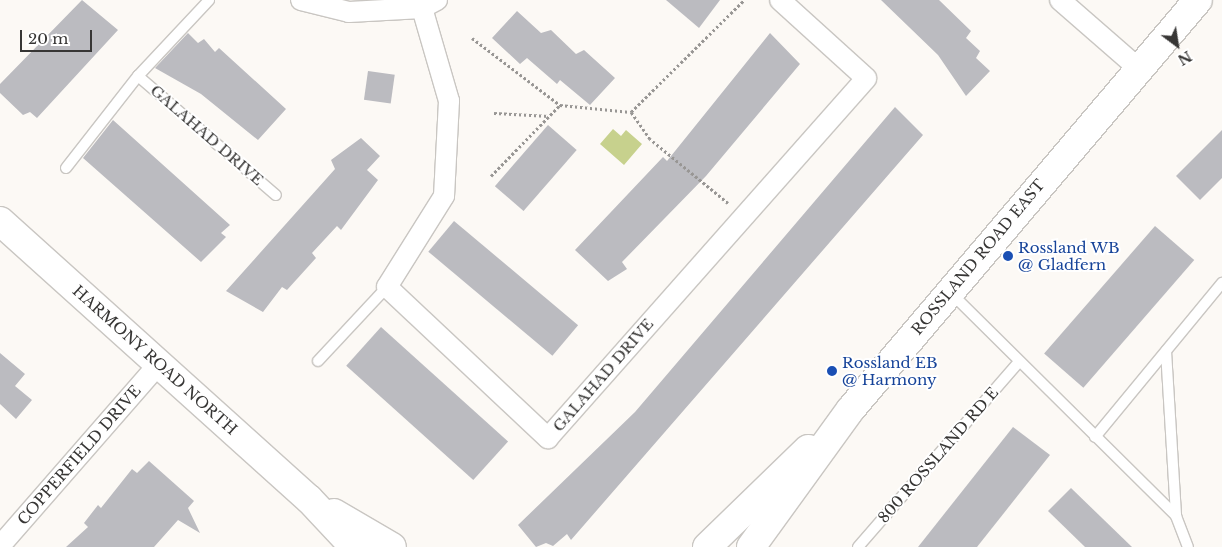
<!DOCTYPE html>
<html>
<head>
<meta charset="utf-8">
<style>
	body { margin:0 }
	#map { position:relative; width:1222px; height:547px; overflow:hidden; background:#fcf9f5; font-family:"Libre Baskerville",serif }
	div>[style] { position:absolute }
	.green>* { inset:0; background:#c7d18d }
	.building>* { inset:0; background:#bbbbc0; transform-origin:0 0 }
	.path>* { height:3px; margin-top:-1.5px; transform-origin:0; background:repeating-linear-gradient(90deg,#989694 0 2.5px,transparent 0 5px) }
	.roads { filter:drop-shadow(1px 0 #c9c6c2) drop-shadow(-1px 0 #c9c6c2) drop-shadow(0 1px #c9c6c2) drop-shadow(0 -1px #c9c6c2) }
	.lane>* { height:10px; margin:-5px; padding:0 5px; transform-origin:5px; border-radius:5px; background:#fff }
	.street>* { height:20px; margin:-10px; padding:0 10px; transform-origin:10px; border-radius:10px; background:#fff }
	.secondary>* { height:28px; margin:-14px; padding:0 14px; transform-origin:14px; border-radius:14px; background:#fff }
	.dots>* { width:14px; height:14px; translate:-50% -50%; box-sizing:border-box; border:2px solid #fff; border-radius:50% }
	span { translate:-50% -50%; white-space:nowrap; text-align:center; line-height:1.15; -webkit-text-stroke:4px #fff; paint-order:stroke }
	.street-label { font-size:15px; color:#373635 }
	.transit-label { font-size:15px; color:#164399 }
	.left { translate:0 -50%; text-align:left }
	.north { position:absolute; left:1152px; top:20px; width:50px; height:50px; -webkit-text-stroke:4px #fff; paint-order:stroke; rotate:149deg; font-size:14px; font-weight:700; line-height:20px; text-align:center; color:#373635 }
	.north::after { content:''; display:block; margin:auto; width:18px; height:22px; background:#373635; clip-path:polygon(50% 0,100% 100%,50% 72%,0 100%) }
	.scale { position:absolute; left:20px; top:30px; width:72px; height:22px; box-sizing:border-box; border:2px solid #373635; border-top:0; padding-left:6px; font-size:15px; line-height:18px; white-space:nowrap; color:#373635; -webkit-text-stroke:4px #fff; paint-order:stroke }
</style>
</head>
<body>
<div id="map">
	<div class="green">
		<div style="clip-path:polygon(613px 129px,621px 136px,626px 130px,642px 144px,624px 165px,600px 144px)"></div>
	</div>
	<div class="building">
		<div style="clip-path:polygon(82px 0,118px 30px,37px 118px,30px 112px,23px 115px,0 93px,0 84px)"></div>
		<div style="clip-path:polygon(666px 0,720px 0,699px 28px)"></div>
		<div style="clip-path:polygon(881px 0,939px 0,971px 31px,966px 38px,980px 51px,976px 58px,990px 71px,966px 96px,938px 55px)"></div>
		<div style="clip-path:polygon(517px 11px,541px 33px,551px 30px,576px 54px,584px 50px,615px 78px,590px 105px,560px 80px,557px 84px,527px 58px,520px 64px,492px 38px)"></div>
		<div style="clip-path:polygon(188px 33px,198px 43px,204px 39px,215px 52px,219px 48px,286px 109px,258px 140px,201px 94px,155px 68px)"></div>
		<div style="clip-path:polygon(770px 33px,800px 64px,706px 176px,622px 262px,627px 269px,608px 281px,575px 250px,663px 157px,667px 161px)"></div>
		<div style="left:368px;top:71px;width:27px;height:29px;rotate:8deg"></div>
		<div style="clip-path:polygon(895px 107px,923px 135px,571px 540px,567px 534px,553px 546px,546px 543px,536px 547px,518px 525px,635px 412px)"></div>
		<div style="clip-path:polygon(113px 120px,230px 225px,221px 233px,226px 237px,201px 262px,83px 158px)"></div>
		<div style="left:548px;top:125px;width:38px;height:81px;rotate:41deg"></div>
		<div style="clip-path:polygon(1222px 130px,1222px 178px,1200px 200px,1176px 176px)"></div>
		<div style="clip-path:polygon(361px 138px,380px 156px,367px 170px,378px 180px,341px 230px,337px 226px,312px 253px,316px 258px,287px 290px,282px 287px,263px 312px,226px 291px,335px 169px,331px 160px)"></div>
		<div style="left:454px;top:221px;width:162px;height:40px;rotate:40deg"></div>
		<div style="left:1155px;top:226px;width:52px;height:169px;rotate:41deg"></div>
		<div style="left:381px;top:327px;width:171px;height:52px;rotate:42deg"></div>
		<div style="clip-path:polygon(0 353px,25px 374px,15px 386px,32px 400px,16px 419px,0 404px)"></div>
		<div style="clip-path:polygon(1013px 427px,1050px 455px,977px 547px,918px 547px)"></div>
		<div style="clip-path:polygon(149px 461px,194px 501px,188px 508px,200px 533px,178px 520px,154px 547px,66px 547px,88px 527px,84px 523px,98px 505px,101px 508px,132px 469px,137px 473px)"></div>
		<div style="clip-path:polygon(1071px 488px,1132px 547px,1085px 547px,1048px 511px)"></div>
	</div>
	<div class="path">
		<div style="left:472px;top:38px;width:111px;rotate:37.3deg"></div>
		<div style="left:560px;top:105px;width:71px;rotate:5.6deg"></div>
		<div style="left:494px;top:113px;width:55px;rotate:3.1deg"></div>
		<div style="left:491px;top:176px;width:99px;rotate:-45.8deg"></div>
		<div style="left:728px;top:203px;width:101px;rotate:-140.6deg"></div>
		<div style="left:650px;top:139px;width:33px;rotate:-125deg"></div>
		<div style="left:631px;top:112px;width:159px;rotate:-44.7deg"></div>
	</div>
	<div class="roads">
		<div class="lane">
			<div style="left:138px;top:76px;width:182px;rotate:40.8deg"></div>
			<div style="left:66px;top:168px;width:117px;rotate:-52deg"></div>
			<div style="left:138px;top:76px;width:104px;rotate:-46.9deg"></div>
			<div style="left:951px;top:293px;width:317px;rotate:44.7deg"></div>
			<div style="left:1176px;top:516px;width:33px;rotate:69deg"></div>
			<div style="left:1166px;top:351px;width:165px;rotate:86.5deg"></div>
			<div style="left:318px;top:361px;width:101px;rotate:-47deg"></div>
			<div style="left:1095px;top:437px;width:200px;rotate:-50.5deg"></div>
			<div style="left:858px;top:547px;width:244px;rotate:-49deg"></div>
		</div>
		<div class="street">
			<div style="left:301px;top:0;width:49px;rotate:14deg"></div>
			<div style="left:349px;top:12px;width:73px;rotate:-3.1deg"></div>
			<div style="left:422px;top:8px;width:17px;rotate:-28deg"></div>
			<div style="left:1060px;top:0;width:103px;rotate:41.1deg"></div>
			<div style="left:422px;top:8px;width:97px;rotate:73.8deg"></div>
			<div style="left:449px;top:101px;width:95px;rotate:93deg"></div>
			<div style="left:444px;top:196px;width:107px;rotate:122.1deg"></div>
			<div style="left:387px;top:287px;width:221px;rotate:43.2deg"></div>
			<div style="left:548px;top:438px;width:480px;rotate:-48.5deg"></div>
			<div style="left:866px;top:78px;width:116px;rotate:-137.8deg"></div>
			<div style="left:0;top:546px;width:242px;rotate:-48.9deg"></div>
		</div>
		<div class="secondary">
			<div style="left:0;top:221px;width:416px;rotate:42deg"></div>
			<div style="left:309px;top:499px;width:66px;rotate:46.8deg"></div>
			<div style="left:334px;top:513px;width:67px;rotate:30.4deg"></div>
			<div style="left:707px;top:547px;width:141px;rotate:-44.1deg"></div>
			<div style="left:751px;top:547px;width:170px;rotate:-54.1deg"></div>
			<div style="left:851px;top:409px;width:536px;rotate:-49.69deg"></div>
		</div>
	</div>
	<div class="dots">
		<div style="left:1008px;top:256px;background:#1a4fb4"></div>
		<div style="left:832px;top:371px;background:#1a4fb4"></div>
	</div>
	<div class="street-label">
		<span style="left:207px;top:135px;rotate:41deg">GALAHAD DRIVE</span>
		<span style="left:978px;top:257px;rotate:-50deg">ROSSLAND ROAD EAST</span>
		<span style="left:155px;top:360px;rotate:42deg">HARMONY ROAD NORTH</span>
		<span style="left:603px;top:375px;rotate:-49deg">GALAHAD DRIVE</span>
		<span style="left:79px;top:455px;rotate:-49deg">COPPERFIELD DRIVE</span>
		<span style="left:938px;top:455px;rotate:-49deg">800 ROSSLAND RD E</span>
	</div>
	<div class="transit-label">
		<span class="left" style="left:1018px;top:256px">Rossland WB<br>@ Gladfern</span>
		<span class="left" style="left:842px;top:371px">Rossland EB<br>@ Harmony</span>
	</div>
	<div class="north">N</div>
	<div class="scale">20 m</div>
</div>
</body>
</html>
